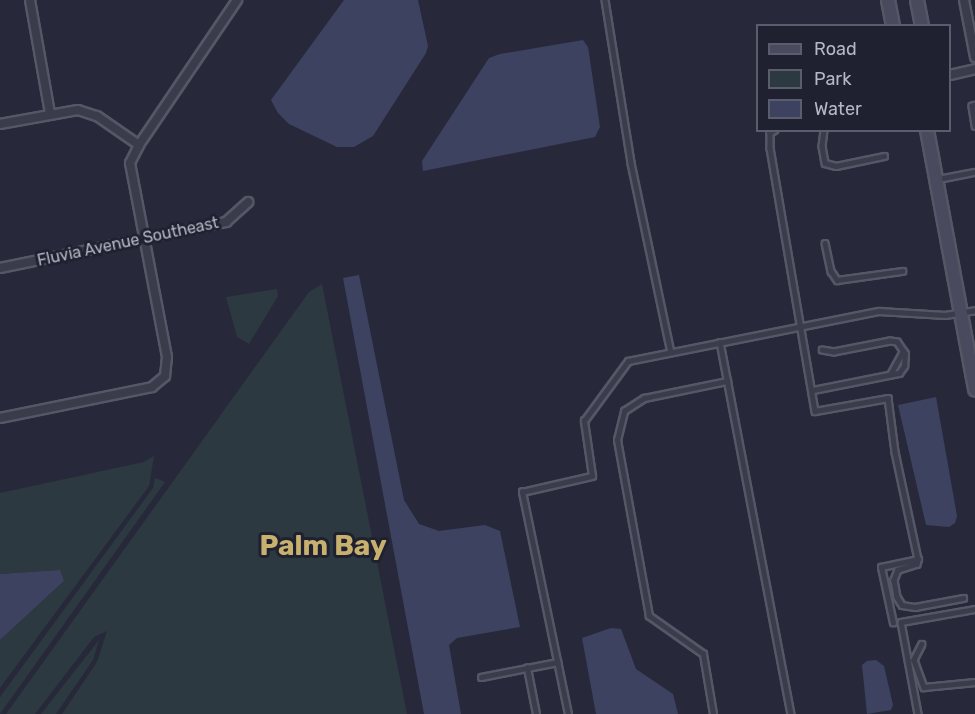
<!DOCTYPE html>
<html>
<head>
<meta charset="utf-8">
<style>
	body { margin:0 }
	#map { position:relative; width:975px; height:714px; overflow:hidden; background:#27293a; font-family:Rubik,sans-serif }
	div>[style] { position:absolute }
	.green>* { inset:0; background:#2c3940 }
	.water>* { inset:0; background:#3e4261 }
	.roads { filter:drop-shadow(2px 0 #555766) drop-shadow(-2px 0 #555766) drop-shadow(0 2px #555766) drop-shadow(0 -2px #555766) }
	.lane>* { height:4.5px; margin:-2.25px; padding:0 2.25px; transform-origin:2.25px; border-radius:2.25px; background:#3a3c4b }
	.street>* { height:8px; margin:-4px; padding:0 4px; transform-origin:4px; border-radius:4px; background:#3a3c4b }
	.secondary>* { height:12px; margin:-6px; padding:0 6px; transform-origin:6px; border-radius:6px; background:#494a5d }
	span { translate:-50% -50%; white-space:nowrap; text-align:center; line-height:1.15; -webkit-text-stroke:6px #1f2130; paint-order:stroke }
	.street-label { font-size:16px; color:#b6b7c6 }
	.town-label { font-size:28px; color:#c8b16f; font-weight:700 }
	.legend { position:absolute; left:756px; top:24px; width:195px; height:108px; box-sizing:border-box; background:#1f2130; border:2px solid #5b5d6c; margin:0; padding:8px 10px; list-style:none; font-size:18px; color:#b6b7c6 }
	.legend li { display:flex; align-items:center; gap:12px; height:30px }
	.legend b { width:30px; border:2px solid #5b5d6c }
</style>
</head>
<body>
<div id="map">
	<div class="green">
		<div style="clip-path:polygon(322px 284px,407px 714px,62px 714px,97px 662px,107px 631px,94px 637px,35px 714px,6px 714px,309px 292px)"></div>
		<div style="clip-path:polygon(277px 289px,278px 296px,249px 344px,237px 337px,226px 297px)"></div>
		<div style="clip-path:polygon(154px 456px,149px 486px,0 688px,0 640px,64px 581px,59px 570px,0 574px,0 493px,144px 462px)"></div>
		<div style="clip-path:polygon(155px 478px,165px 482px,0 714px,0 697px,153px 488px)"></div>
		<div style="clip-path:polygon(99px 640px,93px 660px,56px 714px,41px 714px)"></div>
	</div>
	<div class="water">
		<div style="clip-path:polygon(344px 0,418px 0,428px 46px,426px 53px,373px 136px,354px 147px,337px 147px,289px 124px,278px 113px,271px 100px)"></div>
		<div style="clip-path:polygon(583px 40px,588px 47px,600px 127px,595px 137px,423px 171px,422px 161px,489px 58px,500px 54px)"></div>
		<div style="clip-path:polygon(359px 275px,404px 500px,419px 524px,439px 531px,485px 525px,500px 531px,520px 627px,457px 638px,449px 645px,461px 714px,424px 714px,343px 278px)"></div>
		<div style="clip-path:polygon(936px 397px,957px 516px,955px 523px,949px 527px,926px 525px,898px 405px)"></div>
		<div style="clip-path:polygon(60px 570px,64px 581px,0 640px,0 574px)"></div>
		<div style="clip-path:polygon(611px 628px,621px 629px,636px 669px,673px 694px,678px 714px,596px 714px,582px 638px)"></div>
		<div style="clip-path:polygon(876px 660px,884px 666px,893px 705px,891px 710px,867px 714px,862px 665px,867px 661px)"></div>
	</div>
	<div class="roads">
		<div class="lane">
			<div style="left:605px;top:0;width:165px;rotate:80.9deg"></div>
			<div style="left:631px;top:163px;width:193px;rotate:78.1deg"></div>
			<div style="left:975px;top:105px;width:3px;rotate:162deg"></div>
			<div style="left:972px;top:106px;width:20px;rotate:81deg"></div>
			<div style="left:775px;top:130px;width:6px;rotate:149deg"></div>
			<div style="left:770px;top:133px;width:15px;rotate:90deg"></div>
			<div style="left:770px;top:148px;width:267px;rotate:80.3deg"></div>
			<div style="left:815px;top:411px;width:74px;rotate:-10.1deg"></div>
			<div style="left:888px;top:398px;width:54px;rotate:82.6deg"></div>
			<div style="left:895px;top:452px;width:109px;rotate:77.9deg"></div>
			<div style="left:918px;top:559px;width:5px;rotate:101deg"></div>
			<div style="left:917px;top:564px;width:20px;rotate:162deg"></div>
			<div style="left:898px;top:570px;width:11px;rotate:112deg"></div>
			<div style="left:894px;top:580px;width:17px;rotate:80deg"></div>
			<div style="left:897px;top:597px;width:9px;rotate:58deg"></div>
			<div style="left:902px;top:605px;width:13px;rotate:9deg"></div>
			<div style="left:915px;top:607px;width:49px;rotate:-10.6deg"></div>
			<div style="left:824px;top:130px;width:16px;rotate:97deg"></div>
			<div style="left:822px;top:146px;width:17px;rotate:80deg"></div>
			<div style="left:825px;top:163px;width:11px;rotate:15deg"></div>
			<div style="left:836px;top:166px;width:49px;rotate:-11.8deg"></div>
			<div style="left:938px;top:179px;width:38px;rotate:-11deg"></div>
			<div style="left:825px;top:243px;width:29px;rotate:78deg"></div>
			<div style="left:831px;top:271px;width:11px;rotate:56deg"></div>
			<div style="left:837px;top:280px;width:66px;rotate:-7.9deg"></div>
			<div style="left:720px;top:342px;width:379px;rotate:79.2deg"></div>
			<div style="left:891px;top:373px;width:25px;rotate:-61deg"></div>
			<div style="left:813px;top:390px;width:88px;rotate:-11.2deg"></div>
			<div style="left:899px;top:373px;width:9px;rotate:-54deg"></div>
			<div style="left:904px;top:366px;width:12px;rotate:-85deg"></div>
			<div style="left:905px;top:354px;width:14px;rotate:-124deg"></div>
			<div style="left:897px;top:342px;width:7px;rotate:-172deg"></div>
			<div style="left:890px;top:341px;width:57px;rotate:168.9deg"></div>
			<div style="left:834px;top:352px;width:12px;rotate:-171deg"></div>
			<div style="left:901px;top:622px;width:94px;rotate:79.5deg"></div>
			<div style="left:901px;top:622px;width:75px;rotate:-10deg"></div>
			<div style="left:893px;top:623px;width:57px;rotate:-102.1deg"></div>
			<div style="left:881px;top:567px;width:38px;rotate:-12deg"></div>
			<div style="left:922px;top:644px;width:18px;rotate:117deg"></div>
			<div style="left:914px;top:660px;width:29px;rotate:70deg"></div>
			<div style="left:924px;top:687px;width:51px;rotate:-5.6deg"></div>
			<div style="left:481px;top:677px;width:47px;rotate:-11.1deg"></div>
			<div style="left:536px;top:714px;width:47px;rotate:-101.1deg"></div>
			<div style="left:527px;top:668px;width:31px;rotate:-11deg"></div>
			<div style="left:568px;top:714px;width:227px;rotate:-101.7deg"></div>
			<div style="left:522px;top:492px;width:72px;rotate:-12.9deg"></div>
			<div style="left:592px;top:476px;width:56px;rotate:-98.3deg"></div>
			<div style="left:584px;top:421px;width:74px;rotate:-53.7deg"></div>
			<div style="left:628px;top:361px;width:256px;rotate:-11.3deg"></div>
			<div style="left:879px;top:311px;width:66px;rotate:3.5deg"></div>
			<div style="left:945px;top:315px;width:30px;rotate:-9deg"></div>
			<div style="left:713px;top:714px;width:61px;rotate:-99.5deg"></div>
			<div style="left:703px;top:654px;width:66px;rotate:-144.9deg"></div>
			<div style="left:649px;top:616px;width:179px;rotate:-100.3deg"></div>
			<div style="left:617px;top:440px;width:30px;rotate:-76deg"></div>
			<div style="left:624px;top:411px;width:24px;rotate:-33deg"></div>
			<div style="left:644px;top:398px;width:85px;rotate:-11.6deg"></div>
		</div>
		<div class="street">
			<div style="left:30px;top:0;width:116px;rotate:80deg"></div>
			<div style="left:964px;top:0;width:58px;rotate:79.1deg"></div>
			<div style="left:950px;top:75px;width:26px;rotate:-13deg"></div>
			<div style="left:0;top:124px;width:79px;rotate:-10.2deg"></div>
			<div style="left:78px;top:110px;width:20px;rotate:18deg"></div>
			<div style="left:97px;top:116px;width:51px;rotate:34.6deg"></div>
			<div style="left:0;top:268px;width:231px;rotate:-11.5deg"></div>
			<div style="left:226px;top:222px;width:30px;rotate:-42deg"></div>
			<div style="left:0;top:418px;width:155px;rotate:-11.5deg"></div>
			<div style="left:152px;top:387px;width:17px;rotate:-40deg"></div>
			<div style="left:165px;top:376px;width:19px;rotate:-84deg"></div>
			<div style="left:167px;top:357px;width:197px;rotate:-100.8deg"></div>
			<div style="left:130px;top:163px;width:20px;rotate:-63deg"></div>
			<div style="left:139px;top:145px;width:175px;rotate:-55.9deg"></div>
		</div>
		<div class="secondary">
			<div style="left:888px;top:0;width:26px;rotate:79deg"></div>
			<div style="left:917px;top:0;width:26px;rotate:79deg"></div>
			<div style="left:927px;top:130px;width:264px;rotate:79.5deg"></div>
		</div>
	</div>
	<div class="street-label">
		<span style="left:128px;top:242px;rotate:-12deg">Fluvia Avenue Southeast</span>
	</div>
	<div class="town-label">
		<span style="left:323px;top:546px">Palm Bay</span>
	</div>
	<ul class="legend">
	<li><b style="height:8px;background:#494a5d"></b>Road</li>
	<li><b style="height:16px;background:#2c3940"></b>Park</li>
	<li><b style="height:16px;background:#3e4261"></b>Water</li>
	</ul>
</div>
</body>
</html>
